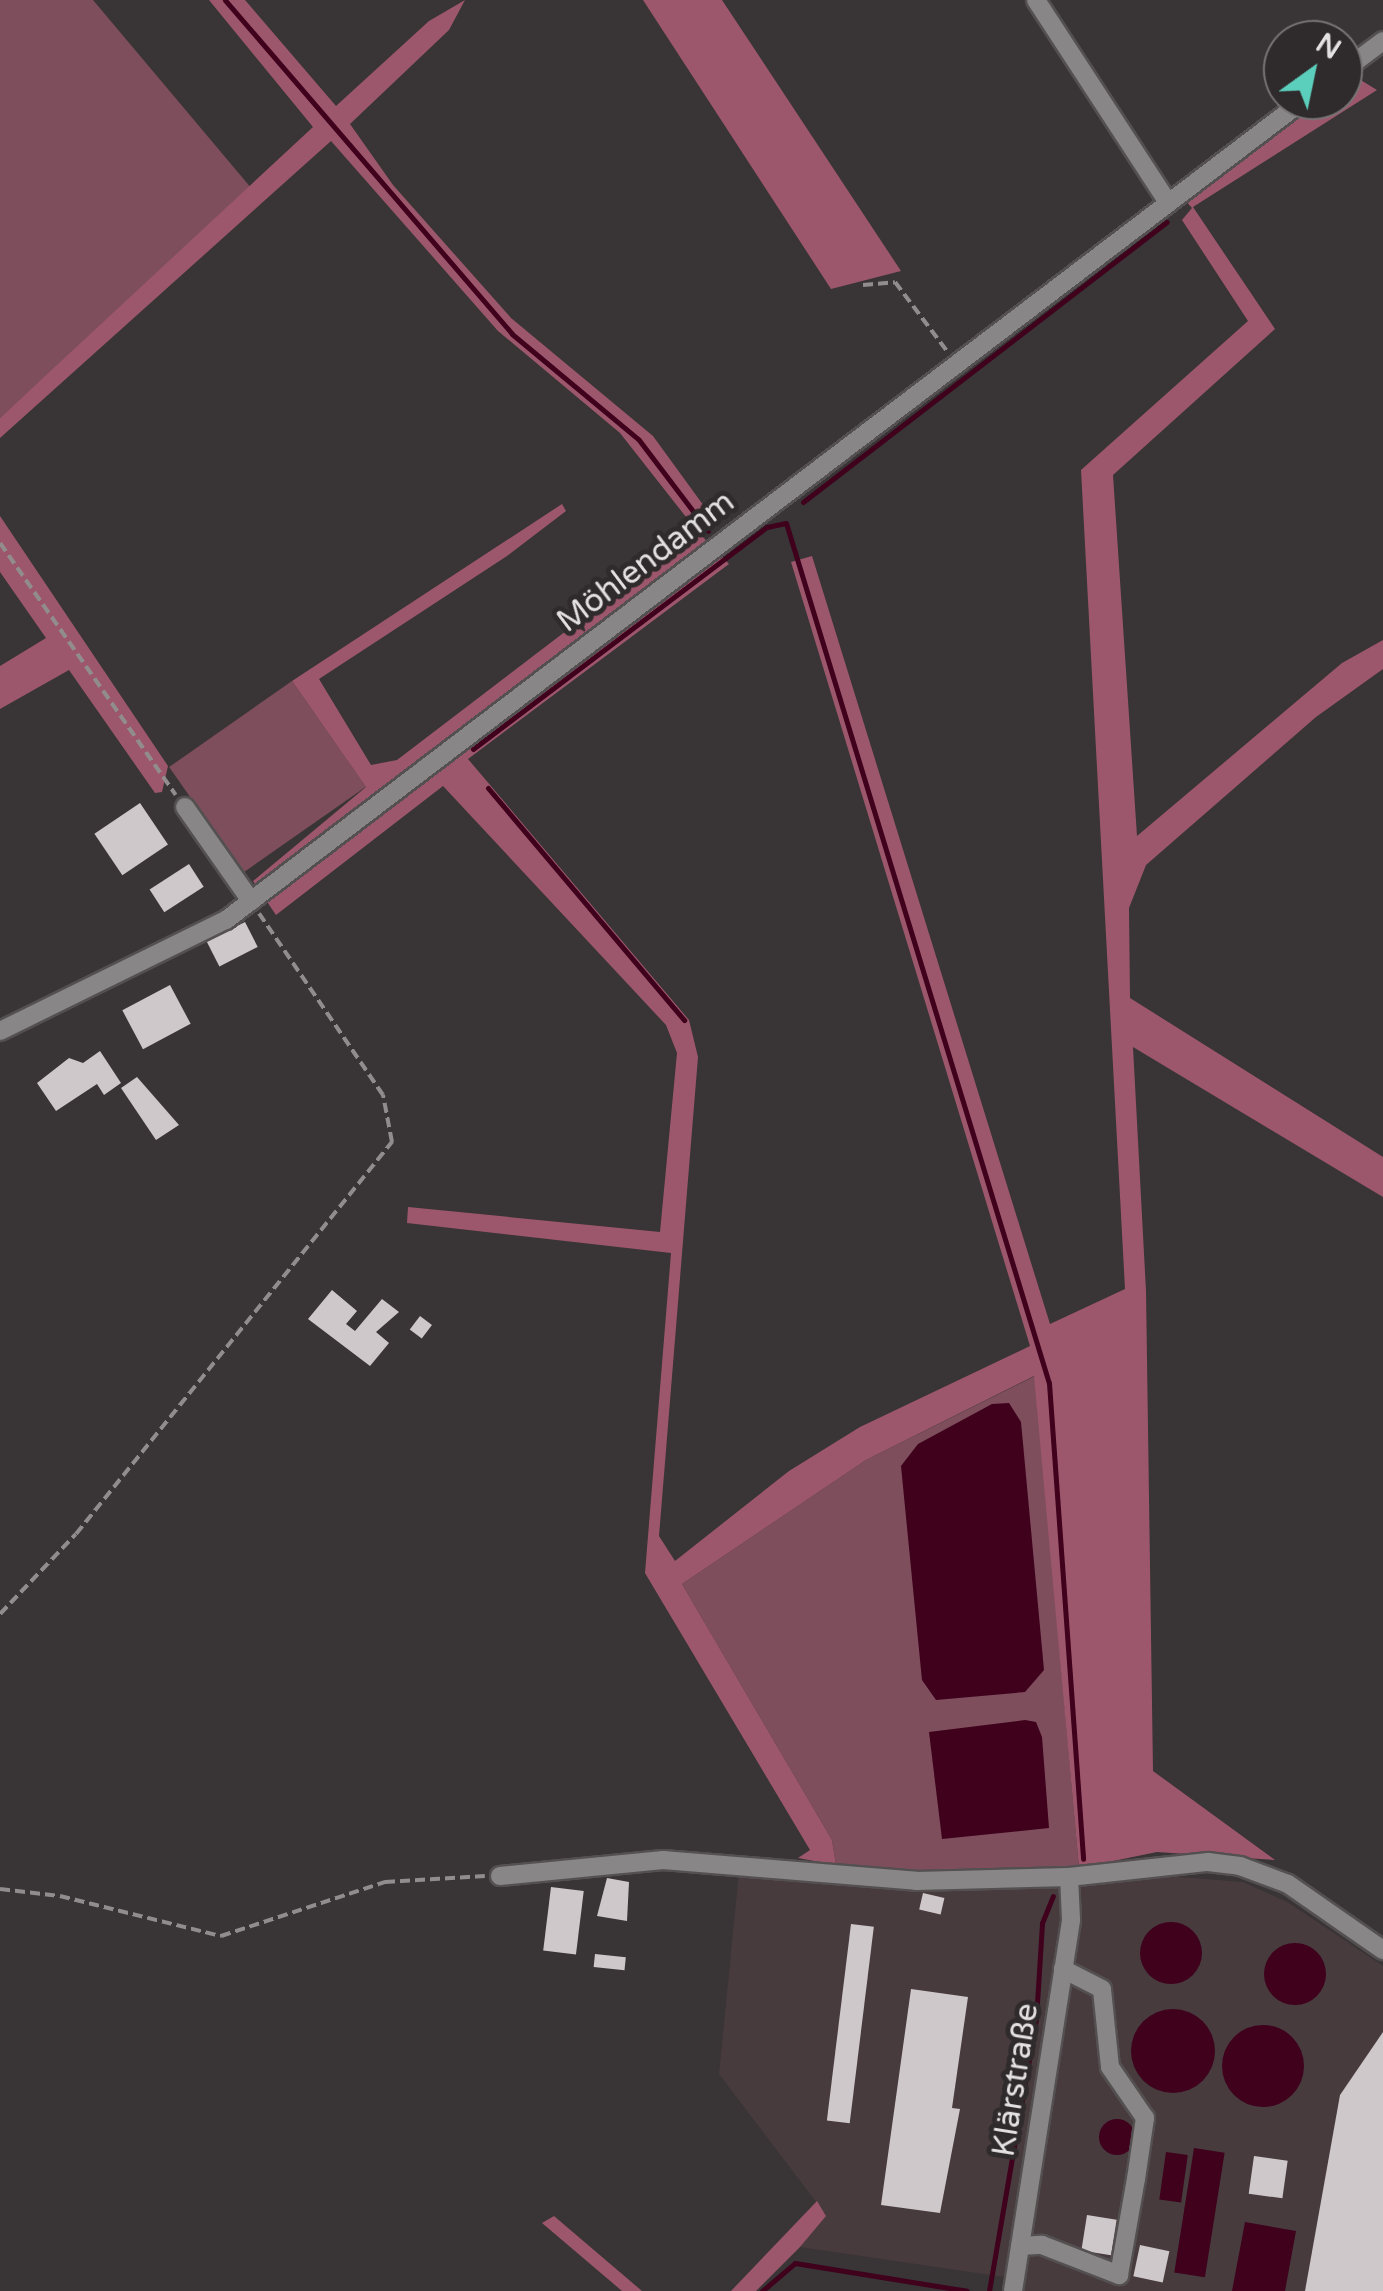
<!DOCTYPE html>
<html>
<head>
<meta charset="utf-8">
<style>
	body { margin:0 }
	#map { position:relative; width:1383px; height:2291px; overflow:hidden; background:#393435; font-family:"Varela Round",sans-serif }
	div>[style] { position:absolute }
	.built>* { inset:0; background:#473b3e }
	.green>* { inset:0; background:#7e4e5c; transform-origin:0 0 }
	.forest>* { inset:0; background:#9d576c }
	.water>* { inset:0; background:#3f011c; transform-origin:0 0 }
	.round { border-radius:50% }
	.stream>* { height:5px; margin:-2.5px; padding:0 2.5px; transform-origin:2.5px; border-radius:2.5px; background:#3f011c }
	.building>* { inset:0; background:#cfc8ca; transform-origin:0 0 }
	.path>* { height:4px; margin-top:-2px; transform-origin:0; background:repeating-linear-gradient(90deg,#918d8e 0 10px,transparent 0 15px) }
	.roads { filter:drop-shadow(2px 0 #545051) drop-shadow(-2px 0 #545051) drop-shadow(0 2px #545051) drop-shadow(0 -2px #545051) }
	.minor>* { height:18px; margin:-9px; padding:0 9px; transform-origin:9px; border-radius:9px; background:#898687 }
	span { translate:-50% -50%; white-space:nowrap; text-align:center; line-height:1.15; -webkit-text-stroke:10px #2f2a2b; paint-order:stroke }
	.street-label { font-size:32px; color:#e4e1e2 }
	.north { position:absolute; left:1263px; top:20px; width:100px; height:100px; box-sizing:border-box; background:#2f2a2b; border:2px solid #777374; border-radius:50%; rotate:33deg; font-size:28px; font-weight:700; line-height:40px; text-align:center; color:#e4e1e2 }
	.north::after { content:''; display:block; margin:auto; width:35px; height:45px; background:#5bcebc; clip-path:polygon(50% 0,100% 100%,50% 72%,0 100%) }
</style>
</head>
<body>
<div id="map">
	<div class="built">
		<div style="clip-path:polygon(739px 1872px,1083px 1885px,1168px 1876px,1243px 1882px,1289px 1903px,1383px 1966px,1383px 2291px,1023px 2291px,1024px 2280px,800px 2247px,826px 2215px,719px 2074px)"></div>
	</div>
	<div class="green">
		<div style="clip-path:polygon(0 0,93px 0,252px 189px,0 418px)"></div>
		<div style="left:292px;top:681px;width:129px;height:150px;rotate:55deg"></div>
		<div style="clip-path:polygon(1035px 1376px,1079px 1868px,926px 1872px,836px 1865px,832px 1840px,682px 1584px,866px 1460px)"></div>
	</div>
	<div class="forest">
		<div style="clip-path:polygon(209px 0,245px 0,336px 106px,429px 21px,465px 0,449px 30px,350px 124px,393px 185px,511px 318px,653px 436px,717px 524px,698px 532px,729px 564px,468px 759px,689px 1020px,698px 1057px,659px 1536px,675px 1561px,789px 1471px,860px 1427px,1030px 1346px,791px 562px,812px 556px,1050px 1324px,1125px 1289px,1081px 470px,1248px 321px,1182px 220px,1192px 208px,1183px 198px,1321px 100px,1343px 100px,1343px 84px,1354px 76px,1377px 90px,1193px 207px,1275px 329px,1113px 475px,1137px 836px,1342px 663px,1383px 640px,1383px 669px,1316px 717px,1146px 865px,1129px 908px,1130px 998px,1383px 1157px,1383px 1197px,1133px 1047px,1146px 1291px,1153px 1771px,1275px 1860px,1157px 1852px,1079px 1868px,1034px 1376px,866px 1460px,682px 1584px,832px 1840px,836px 1865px,798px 1858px,810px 1850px,645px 1573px,671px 1253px,407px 1223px,408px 1207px,660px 1232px,677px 1053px,666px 1025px,443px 786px,276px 915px,253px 881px,366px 787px,292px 681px,562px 504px,566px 511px,507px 556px,319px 679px,371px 765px,397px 760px,676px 547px,683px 551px,697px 531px,620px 433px,498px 331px,331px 141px,0 438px,0 418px,313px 127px)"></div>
		<div style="clip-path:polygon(643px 0,722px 0,901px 271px,831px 289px)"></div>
		<div style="clip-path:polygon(0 516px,168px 766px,162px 792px,155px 793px,69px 670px,0 709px,0 666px,46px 638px,0 572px)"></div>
		<div style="clip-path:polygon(817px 2201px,826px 2216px,800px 2247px,756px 2291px,731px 2291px)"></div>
		<div style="clip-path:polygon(554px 2216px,642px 2291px,622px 2291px,542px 2223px)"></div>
	</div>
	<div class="water">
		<div style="clip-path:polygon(1009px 1403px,1021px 1422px,1044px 1670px,1025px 1692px,936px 1700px,922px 1680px,901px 1466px,918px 1444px,992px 1404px)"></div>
		<div style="clip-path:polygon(1025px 1720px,1036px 1722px,1042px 1737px,1049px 1828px,942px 1839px,929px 1732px)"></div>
		<div class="round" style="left:1140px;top:1922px;width:62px;height:62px"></div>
		<div class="round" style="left:1264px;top:1943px;width:62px;height:62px"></div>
		<div class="round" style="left:1131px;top:2009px;width:84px;height:84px"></div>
		<div class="round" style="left:1222px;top:2025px;width:82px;height:82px"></div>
		<div class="round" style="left:1099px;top:2119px;width:36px;height:36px"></div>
		<div style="left:1194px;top:2148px;width:31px;height:126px;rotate:9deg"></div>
		<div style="left:1166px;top:2152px;width:22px;height:48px;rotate:8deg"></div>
		<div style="clip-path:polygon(1245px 2222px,1296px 2231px,1285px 2291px,1232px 2291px)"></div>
	</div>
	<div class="stream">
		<div style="left:225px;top:0;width:440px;rotate:49.3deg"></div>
		<div style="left:512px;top:334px;width:165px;rotate:39.8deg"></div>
		<div style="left:639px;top:440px;width:114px;rotate:52.8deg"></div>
		<div style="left:803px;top:502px;width:459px;rotate:-37.6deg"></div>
		<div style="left:473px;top:749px;width:368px;rotate:-37.1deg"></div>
		<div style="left:767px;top:527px;width:19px;rotate:-12deg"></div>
		<div style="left:786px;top:523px;width:899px;rotate:73deg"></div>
		<div style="left:1049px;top:1383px;width:477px;rotate:85.9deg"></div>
		<div style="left:488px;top:788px;width:304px;rotate:49.8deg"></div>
		<div style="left:762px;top:2291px;width:43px;rotate:-40.3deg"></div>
		<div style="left:795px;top:2263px;width:174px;rotate:9.2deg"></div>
		<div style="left:989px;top:2291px;width:276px;rotate:-80.2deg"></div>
		<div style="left:1036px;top:2019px;width:96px;rotate:-86.4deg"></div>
		<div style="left:1042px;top:1923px;width:29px;rotate:-68deg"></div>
	</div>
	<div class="building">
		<div style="left:140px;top:803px;width:50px;height:55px;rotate:56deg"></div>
		<div style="left:189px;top:864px;width:27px;height:47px;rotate:57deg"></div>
		<div style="left:245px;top:922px;width:28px;height:43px;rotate:63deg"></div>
		<div style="left:170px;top:985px;width:44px;height:54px;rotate:62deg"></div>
		<div style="clip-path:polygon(100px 1051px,121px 1083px,104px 1095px,97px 1084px,56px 1111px,37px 1083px,69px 1058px,83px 1063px)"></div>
		<div style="clip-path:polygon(137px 1077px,179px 1125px,156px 1140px,121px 1088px)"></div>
		<div style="clip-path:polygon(332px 1290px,357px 1311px,346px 1324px,355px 1331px,382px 1299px,399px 1312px,376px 1332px,389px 1343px,370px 1366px,308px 1319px)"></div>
		<div style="left:420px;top:1316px;width:15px;height:17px;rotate:37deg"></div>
		<div style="clip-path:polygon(607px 1878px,629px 1882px,627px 1921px,597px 1916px)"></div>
		<div style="left:551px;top:1887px;width:33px;height:64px;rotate:7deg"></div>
		<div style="left:923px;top:1893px;width:22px;height:17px;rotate:13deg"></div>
		<div style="left:851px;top:1924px;width:23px;height:198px;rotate:7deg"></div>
		<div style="left:595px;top:1954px;width:31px;height:13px;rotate:6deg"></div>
		<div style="clip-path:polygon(911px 1989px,968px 1997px,952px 2108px,960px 2109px,940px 2213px,881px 2205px)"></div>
		<div style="clip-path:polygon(1383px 2032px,1383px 2291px,1305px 2291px,1340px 2095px)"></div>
		<div style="left:1254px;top:2156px;width:34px;height:38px;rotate:8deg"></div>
		<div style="left:1087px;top:2215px;width:30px;height:36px;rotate:9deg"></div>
		<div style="left:1140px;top:2245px;width:30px;height:32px;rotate:12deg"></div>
	</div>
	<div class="path">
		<div style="left:863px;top:285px;width:32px;rotate:-5deg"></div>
		<div style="left:895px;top:282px;width:86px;rotate:53deg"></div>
		<div style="left:0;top:543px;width:307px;rotate:55.1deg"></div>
		<div style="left:0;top:1614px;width:110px;rotate:-46.5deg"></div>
		<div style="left:76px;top:1534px;width:504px;rotate:-51.13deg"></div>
		<div style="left:392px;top:1142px;width:48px;rotate:-100.8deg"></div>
		<div style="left:383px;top:1095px;width:220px;rotate:-124.3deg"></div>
		<div style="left:0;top:1889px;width:60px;rotate:6.7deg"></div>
		<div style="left:60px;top:1896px;width:166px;rotate:14deg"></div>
		<div style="left:221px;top:1936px;width:173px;rotate:-18.2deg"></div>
		<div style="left:385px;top:1882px;width:100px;rotate:-3.4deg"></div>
	</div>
	<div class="roads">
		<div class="minor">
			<div style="left:1036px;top:0;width:240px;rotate:56.9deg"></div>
			<div style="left:1343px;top:71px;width:50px;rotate:-36.9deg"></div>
			<div style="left:185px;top:807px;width:115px;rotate:54.9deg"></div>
			<div style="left:0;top:1031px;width:252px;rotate:-26.2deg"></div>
			<div style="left:226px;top:920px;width:1354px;rotate:-37.26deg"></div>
			<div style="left:500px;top:1876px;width:164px;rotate:-5.6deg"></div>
			<div style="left:663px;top:1860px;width:254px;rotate:4.7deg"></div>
			<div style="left:916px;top:1881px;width:153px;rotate:-1.5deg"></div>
			<div style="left:1069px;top:1877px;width:140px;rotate:-6.2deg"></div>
			<div style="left:1208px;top:1862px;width:32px;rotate:7deg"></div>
			<div style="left:1240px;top:1866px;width:51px;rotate:20.6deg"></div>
			<div style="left:1288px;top:1884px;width:116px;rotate:34.8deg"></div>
			<div style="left:1020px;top:2246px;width:22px;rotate:-3deg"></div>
			<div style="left:1042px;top:2245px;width:83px;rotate:21.3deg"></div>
			<div style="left:1119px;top:2275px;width:97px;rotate:-80deg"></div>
			<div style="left:1136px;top:2179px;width:62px;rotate:-81.6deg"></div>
			<div style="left:1145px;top:2118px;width:62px;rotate:-124.5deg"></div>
			<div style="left:1110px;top:2067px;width:78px;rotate:-95.9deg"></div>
			<div style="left:1102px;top:1989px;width:44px;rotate:-152.9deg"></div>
			<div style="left:1013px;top:2291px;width:376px;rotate:-81.1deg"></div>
			<div style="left:1071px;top:1919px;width:42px;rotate:-92.7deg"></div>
		</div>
	</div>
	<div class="street-label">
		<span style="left:646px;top:562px;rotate:-37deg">Möhlendamm</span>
		<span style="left:1016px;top:2080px;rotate:-81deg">Klärstraße</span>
	</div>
	<div class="north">N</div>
</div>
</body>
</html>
